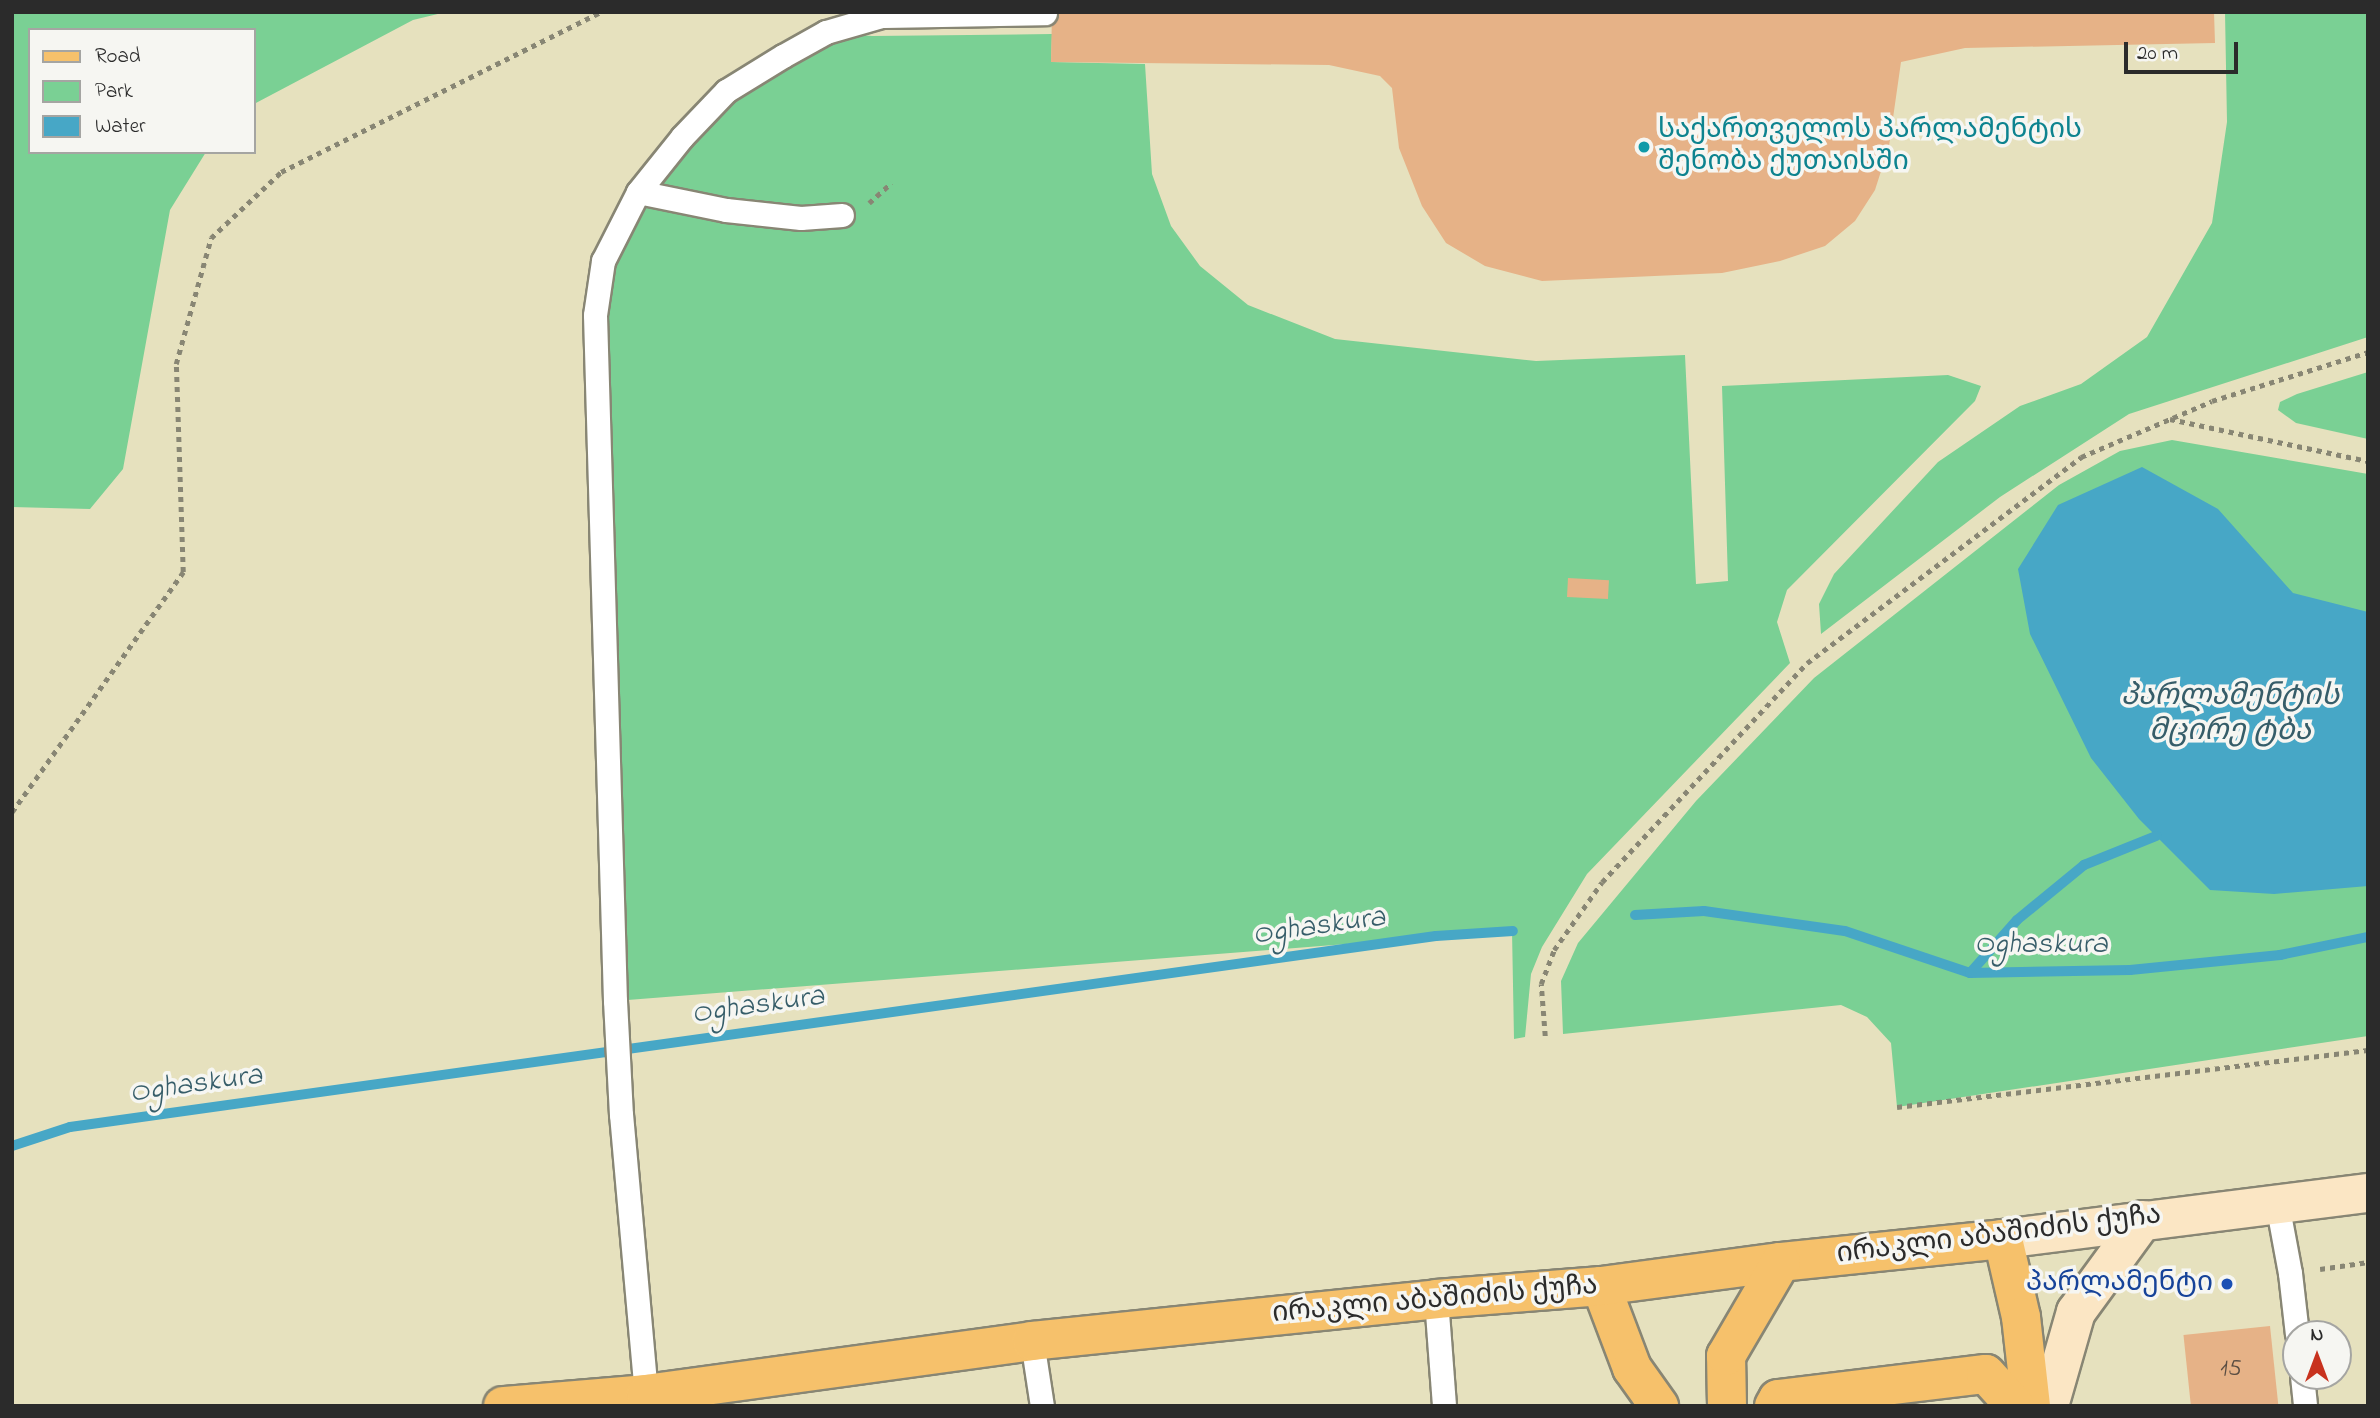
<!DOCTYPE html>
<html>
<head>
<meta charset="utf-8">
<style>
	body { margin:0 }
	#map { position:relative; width:2380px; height:1418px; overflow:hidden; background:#e6e1be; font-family:"Indie Flower","Noto Sans Georgian",sans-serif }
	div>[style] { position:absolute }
	.green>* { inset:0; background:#7ad094 }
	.water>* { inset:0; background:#47a7c6 }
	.stream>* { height:10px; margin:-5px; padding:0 5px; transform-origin:5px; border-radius:5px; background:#47a7c6 }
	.building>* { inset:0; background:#e6b287; transform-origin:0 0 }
	.path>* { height:4.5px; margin-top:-2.25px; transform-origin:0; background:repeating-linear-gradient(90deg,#888674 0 5px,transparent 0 10px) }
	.roads { filter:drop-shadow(2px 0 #888674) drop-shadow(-2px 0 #888674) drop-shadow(0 2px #888674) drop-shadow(0 -2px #888674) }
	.service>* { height:23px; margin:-11.5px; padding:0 11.5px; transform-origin:11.5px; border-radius:11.5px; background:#fff }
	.secondary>* { height:38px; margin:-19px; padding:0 19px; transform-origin:19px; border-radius:19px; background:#fbe6c4 }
	.primary>* { height:38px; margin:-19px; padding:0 19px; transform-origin:19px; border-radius:19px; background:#f6c16b }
	.dots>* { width:19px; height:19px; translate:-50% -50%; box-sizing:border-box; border:4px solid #f6f6f2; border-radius:50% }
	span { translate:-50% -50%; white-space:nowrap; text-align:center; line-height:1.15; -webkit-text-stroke:7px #f6f6f2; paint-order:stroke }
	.number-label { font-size:24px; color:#5a4d42 }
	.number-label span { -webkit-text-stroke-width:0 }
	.culture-label { font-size:28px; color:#0d838f }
	.left { translate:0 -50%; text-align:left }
	.street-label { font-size:28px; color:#2b2b2b }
	.transit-label { font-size:28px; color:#164399 }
	.right { translate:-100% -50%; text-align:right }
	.water-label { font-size:30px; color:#365d69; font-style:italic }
	.frame { position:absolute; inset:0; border:14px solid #2b2b2b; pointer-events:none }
	.legend { position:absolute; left:28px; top:28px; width:228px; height:126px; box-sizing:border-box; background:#f6f6f2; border:2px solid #a5a5a2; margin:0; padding:9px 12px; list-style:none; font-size:21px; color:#2b2b2b }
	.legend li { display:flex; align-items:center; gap:14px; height:35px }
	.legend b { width:35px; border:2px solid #a5a5a2 }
	.north { position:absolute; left:2282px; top:1320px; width:70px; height:70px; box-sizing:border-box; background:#f6f6f2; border:2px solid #a5a5a2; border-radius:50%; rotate:0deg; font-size:19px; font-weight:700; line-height:28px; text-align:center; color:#2b2b2b }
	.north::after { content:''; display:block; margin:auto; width:24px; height:32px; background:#c8321e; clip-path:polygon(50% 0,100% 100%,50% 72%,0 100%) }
	.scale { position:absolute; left:2124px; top:42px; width:114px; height:32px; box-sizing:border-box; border:4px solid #2b2b2b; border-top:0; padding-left:9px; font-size:21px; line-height:24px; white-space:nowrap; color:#2b2b2b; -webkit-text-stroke:5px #f6f6f2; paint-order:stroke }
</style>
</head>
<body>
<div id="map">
	<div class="green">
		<div style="clip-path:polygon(12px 12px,446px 12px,413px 20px,254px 104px,254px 30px,30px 30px,30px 152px,206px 152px,170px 210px,123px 469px,90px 509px,12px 507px)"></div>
		<div style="clip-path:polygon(2225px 12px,2364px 12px,2368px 15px,2368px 337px,2129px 414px,2000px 497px,1821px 634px,1819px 604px,1834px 574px,1938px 462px,2020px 406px,2081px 384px,2147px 337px,2212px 223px,2227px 122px)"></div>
		<div style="clip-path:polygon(826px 32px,872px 36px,1052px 34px,1051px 62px,1145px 64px,1152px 174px,1171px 226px,1200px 266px,1248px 305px,1335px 339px,1536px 361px,1685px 355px,1696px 584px,1728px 581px,1722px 386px,1948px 375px,1981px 386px,1975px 401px,1787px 590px,1777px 622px,1790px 663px,1587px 874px,1542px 947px,1531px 974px,1525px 1037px,1514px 1039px,1512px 931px,615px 1001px,595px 315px,638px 192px,682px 137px)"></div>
		<div style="clip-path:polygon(2368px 372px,2368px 439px,2296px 423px,2278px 410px,2280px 402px,2297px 394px)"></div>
		<div style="clip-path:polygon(2172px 440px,2368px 474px,2368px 1036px,1897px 1107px,1891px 1043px,1867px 1017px,1841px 1005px,1563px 1034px,1561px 981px,1578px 943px,1696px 801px,1814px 678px,2059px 485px,2120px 451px)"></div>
	</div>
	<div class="water">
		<div style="clip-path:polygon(2142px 467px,2218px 509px,2293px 593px,2368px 612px,2368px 886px,2274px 894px,2210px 890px,2139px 819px,2091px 758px,2030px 634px,2018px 569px,2058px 505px)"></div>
	</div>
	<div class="stream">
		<div style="left:1635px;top:915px;width:69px;rotate:-3.3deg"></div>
		<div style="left:1704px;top:911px;width:142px;rotate:8.1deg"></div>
		<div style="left:1845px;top:931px;width:132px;rotate:18.6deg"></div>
		<div style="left:1970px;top:973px;width:160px;rotate:-1.1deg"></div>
		<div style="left:2130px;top:970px;width:151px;rotate:-5.7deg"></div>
		<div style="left:2280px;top:955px;width:90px;rotate:-11.6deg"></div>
		<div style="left:1970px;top:973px;width:71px;rotate:-48.4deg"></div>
		<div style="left:2017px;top:920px;width:87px;rotate:-39.4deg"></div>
		<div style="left:2084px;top:865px;width:78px;rotate:-21.9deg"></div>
		<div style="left:12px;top:1146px;width:61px;rotate:-18.1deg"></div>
		<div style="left:70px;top:1127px;width:1379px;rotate:-7.96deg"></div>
		<div style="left:1436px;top:936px;width:77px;rotate:-3.7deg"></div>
	</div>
	<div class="building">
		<div style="clip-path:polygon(1052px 12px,2214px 12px,2215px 43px,1965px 48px,1901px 62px,1889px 146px,1875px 190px,1855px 221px,1825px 246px,1780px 261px,1722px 273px,1542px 281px,1485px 266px,1446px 243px,1422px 206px,1399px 148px,1392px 88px,1380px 76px,1329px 65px,1051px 62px)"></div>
		<div style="left:1568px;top:578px;width:41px;height:19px;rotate:3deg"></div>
		<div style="left:2270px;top:1326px;width:81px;height:87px;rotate:84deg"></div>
	</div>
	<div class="path">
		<div style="left:869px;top:203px;width:30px;rotate:-42deg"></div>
		<div style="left:2170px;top:419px;width:202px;rotate:12deg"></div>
		<div style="left:12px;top:812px;width:295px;rotate:-54.5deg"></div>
		<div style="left:183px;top:572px;width:208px;rotate:-91.9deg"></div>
		<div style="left:176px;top:364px;width:131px;rotate:-74.5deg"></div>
		<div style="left:211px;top:238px;width:96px;rotate:-43.3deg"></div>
		<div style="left:281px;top:172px;width:358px;rotate:-26.6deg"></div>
		<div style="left:1545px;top:1036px;width:52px;rotate:-94.4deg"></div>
		<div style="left:1541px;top:984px;width:36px;rotate:-69deg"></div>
		<div style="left:1554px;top:950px;width:83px;rotate:-54.8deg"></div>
		<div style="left:1602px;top:882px;width:300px;rotate:-46.9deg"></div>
		<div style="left:1807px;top:663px;width:343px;rotate:-36.9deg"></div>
		<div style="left:2081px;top:457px;width:142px;rotate:-23.1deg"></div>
		<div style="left:2212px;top:401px;width:164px;rotate:-17.4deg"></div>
		<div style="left:1897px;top:1107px;width:474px;rotate:-6.9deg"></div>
		<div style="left:2320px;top:1269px;width:49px;rotate:-8.3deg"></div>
	</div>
	<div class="roads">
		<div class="service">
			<div style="left:638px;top:192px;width:90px;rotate:11.6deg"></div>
			<div style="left:726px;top:210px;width:75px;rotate:6.1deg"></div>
			<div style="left:801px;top:218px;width:41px;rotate:-4.2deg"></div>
			<div style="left:2277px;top:1203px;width:71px;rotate:79.5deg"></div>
			<div style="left:2290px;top:1273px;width:61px;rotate:83.5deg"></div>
			<div style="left:1436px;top:1299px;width:107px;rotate:85.7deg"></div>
			<div style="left:1032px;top:1341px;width:66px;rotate:81.3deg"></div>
			<div style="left:2302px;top:1376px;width:30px;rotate:84deg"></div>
			<div style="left:646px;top:1394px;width:280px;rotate:-95.1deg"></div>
			<div style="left:621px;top:1115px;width:114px;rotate:-93deg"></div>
			<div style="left:615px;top:1001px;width:686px;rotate:-91.67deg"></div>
			<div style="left:595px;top:315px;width:55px;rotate:-81.6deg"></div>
			<div style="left:603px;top:261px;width:77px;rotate:-63.1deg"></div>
			<div style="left:638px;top:192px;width:70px;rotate:-51.3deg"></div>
			<div style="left:682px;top:137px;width:64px;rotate:-46.3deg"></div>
			<div style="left:726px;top:91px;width:67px;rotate:-31.6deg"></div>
			<div style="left:783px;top:56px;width:49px;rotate:-29.2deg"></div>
			<div style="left:826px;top:32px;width:57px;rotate:-16.2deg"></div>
			<div style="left:881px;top:16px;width:164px;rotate:-1deg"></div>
		</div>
		<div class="secondary">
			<div style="left:2003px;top:1239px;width:368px;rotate:-7.2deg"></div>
			<div style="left:2049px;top:1406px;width:98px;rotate:-74deg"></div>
			<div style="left:2076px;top:1312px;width:114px;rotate:-53.9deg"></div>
		</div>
		<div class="primary">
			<div style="left:1601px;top:1286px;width:88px;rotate:69.3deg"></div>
			<div style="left:1632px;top:1368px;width:47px;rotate:54.6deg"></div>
			<div style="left:503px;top:1406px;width:144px;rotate:-4.8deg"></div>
			<div style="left:646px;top:1394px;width:390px;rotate:-7.8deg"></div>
			<div style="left:1032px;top:1341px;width:406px;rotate:-5.9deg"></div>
			<div style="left:1436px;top:1299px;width:166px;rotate:-4.5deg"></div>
			<div style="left:1601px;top:1286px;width:182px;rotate:-7.6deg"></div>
			<div style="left:1781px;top:1262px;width:223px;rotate:-5.9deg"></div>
			<div style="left:2003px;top:1239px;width:80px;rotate:77deg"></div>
			<div style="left:2021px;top:1317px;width:90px;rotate:83.6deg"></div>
			<div style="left:1727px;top:1406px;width:50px;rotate:-91.1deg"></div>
			<div style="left:1726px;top:1356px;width:109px;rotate:-59.7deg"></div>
			<div style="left:1774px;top:1406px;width:8px;rotate:-60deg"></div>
			<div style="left:1778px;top:1399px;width:209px;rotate:-6.9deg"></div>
			<div style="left:1986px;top:1374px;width:43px;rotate:47.8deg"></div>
		</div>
	</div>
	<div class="dots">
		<div style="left:1644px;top:147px;background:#0f9aa8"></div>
		<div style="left:2227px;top:1284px;background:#1a4fb4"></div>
	</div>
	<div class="number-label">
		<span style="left:2231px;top:1370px">15</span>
	</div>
	<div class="culture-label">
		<span class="left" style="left:1658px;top:147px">საქართველოს პარლამენტის<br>შენობა ქუთაისში</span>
	</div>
	<div class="street-label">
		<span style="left:1999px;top:1236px;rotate:-7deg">ირაკლი აბაშიძის ქუჩა</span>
		<span style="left:1435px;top:1301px;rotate:-5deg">ირაკლი აბაშიძის ქუჩა</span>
	</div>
	<div class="transit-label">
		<span class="right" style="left:2213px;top:1284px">პარლამენტი</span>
	</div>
	<div class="water-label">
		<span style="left:2230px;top:714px">პარლამენტის<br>მცირე ტბა</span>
		<span style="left:1319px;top:927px;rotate:-8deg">Oghaskura</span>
		<span style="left:2041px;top:945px">Oghaskura</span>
		<span style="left:758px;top:1006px;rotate:-8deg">Oghaskura</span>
		<span style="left:196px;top:1085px;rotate:-8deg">Oghaskura</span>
	</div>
	<div class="frame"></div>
	<ul class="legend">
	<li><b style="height:9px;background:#f6c16b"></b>Road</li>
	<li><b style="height:19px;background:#7ad094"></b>Park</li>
	<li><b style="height:19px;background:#47a7c6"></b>Water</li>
	</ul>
	<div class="north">N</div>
	<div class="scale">20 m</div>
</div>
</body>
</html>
